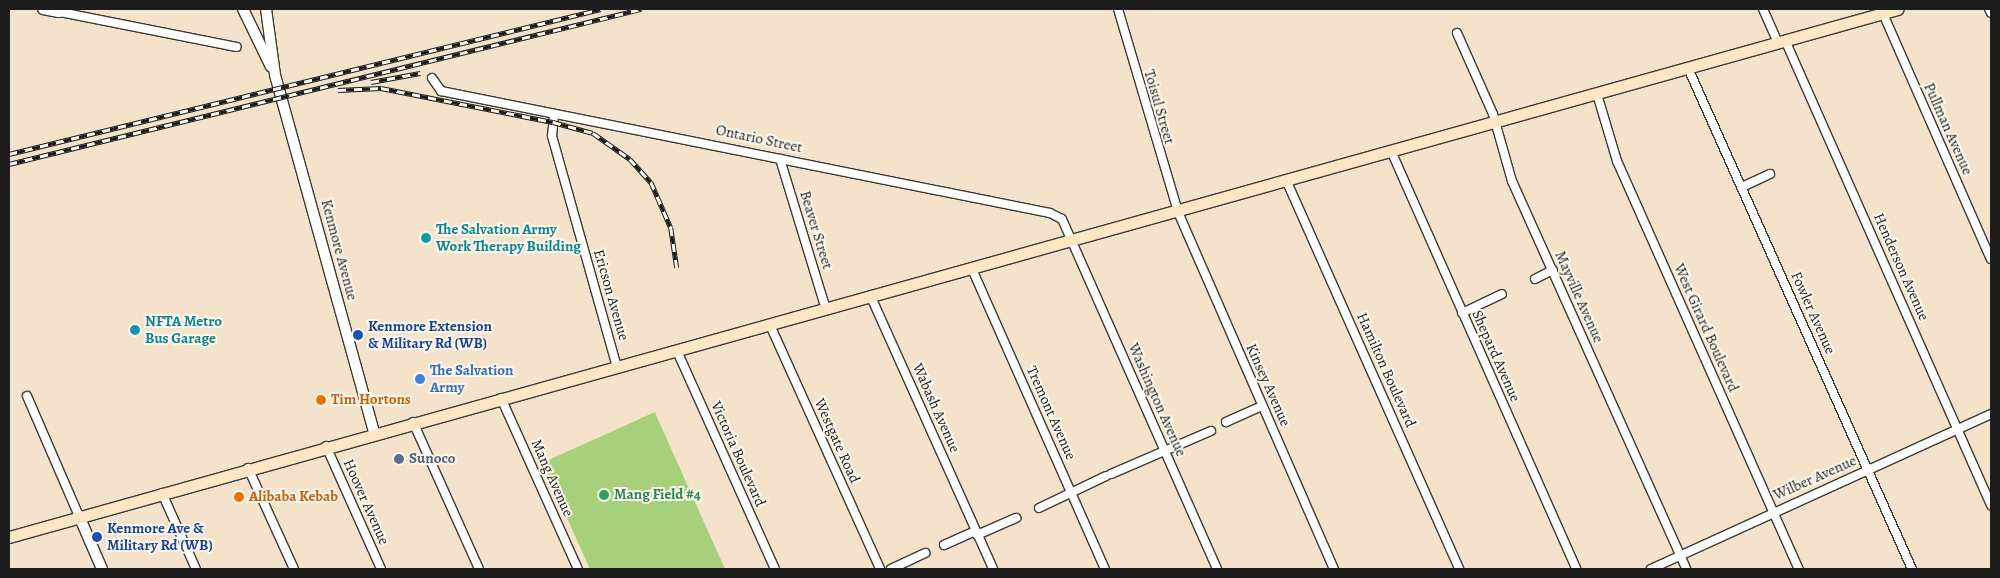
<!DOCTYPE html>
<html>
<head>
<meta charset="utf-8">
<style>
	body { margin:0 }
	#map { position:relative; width:2000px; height:578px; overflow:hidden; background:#f4e3ca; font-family:Alegreya,serif }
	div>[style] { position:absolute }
	.green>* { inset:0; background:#a7d07b }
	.roads { filter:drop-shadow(1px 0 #3c3a36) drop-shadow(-1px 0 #3c3a36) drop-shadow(0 1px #3c3a36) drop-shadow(0 -1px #3c3a36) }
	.minor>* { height:8px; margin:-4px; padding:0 4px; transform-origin:4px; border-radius:4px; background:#fff }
	.tertiary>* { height:10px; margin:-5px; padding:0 5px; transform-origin:5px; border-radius:5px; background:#fff }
	.secondary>* { height:11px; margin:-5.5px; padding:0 5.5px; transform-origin:5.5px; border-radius:5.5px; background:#fce6c4 }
	.rail>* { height:4.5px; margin-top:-2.25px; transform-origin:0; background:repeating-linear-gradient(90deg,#fbf7ec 0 8px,#1c1c1c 0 16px); box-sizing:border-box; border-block:1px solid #1c1c1c }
	.dots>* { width:14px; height:14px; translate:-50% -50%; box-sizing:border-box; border:2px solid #fbf7ec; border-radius:50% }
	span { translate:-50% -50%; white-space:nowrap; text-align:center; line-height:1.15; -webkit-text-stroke:4px #fbf7ec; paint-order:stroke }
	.street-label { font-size:15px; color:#1c1c1c }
	.culture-label { font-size:15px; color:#0d838f; font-weight:700 }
	.left { translate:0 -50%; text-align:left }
	.transit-label { font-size:15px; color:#164399; font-weight:700 }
	.shop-label { font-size:15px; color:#366cbe; font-weight:700 }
	.food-label { font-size:15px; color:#c56008; font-weight:700 }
	.service-label { font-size:15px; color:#4e5e75; font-weight:700 }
	.leisure-label { font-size:15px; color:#27864d; font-weight:700 }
	.frame { position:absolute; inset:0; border:10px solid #1c1c1c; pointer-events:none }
</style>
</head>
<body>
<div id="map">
	<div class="green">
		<div style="clip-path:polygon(655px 412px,656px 415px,725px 569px,590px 569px,542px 463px)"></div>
	</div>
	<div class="roads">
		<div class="minor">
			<div style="left:1118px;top:9px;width:212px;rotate:73.5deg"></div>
			<div style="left:1178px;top:212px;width:390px;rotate:66.4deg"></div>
			<div style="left:1763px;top:9px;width:36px;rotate:66deg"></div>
			<div style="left:1881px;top:9px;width:273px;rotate:66.3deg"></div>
			<div style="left:1989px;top:9px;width:4px;rotate:63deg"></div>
			<div style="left:60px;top:12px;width:180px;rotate:11.2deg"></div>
			<div style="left:1457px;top:33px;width:89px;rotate:66deg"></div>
			<div style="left:1493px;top:114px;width:70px;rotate:74.2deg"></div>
			<div style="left:1512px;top:181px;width:425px;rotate:65.8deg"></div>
			<div style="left:1785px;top:40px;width:509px;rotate:66.11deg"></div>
			<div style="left:1688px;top:68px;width:549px;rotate:65.91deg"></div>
			<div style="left:432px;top:78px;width:16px;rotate:55deg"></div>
			<div style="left:441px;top:91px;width:621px;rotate:11.33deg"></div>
			<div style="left:1050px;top:213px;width:13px;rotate:27deg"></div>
			<div style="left:1062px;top:219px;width:383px;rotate:66.1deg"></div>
			<div style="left:1597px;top:94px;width:70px;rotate:73.4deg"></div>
			<div style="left:1617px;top:161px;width:447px;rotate:66deg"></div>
			<div style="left:554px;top:114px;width:22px;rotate:95deg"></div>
			<div style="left:552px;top:136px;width:241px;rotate:74.3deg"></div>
			<div style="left:1392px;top:153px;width:455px;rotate:66.1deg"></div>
			<div style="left:780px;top:159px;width:157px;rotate:73deg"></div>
			<div style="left:1287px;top:182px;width:424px;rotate:66deg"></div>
			<div style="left:1742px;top:187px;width:31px;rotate:-25deg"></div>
			<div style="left:972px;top:269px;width:328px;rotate:66.1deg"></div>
			<div style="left:1535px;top:279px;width:20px;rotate:-27deg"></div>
			<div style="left:871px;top:297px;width:298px;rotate:65.8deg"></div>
			<div style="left:1462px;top:313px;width:44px;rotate:-25.4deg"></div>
			<div style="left:770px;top:325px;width:268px;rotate:65.7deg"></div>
			<div style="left:677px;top:351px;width:239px;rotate:65.8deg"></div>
			<div style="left:27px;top:396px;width:131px;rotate:66.6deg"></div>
			<div style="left:501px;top:398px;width:188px;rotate:65.8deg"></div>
			<div style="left:413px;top:422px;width:161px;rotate:65.8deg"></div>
			<div style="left:1226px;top:422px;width:39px;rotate:-24deg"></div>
			<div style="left:326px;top:446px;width:135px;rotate:65.9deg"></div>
			<div style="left:248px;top:468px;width:111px;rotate:65.5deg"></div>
			<div style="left:1111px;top:474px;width:109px;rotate:-23.3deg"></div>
			<div style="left:162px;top:493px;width:83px;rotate:65.9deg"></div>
			<div style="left:1039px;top:508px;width:74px;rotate:-25.5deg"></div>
			<div style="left:977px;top:535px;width:43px;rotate:-23.6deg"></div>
			<div style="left:944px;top:545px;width:35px;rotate:-24deg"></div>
			<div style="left:891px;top:569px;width:38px;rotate:-25deg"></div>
			<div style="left:1651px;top:569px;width:374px;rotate:-24.5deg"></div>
		</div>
		<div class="tertiary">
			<div style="left:43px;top:9px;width:16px;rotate:11deg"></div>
			<div style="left:59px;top:12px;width:9px;rotate:-21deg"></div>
			<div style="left:243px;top:9px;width:64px;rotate:64.2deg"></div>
			<div style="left:266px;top:9px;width:67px;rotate:82.2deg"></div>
			<div style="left:275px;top:75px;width:371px;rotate:74.5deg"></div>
			<div style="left:79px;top:516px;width:58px;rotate:66.5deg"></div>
		</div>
		<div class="secondary">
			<div style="left:9px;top:537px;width:1961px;rotate:-15.62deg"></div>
		</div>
	</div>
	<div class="rail">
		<div style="left:371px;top:82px;width:50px;rotate:-10.4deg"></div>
		<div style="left:338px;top:90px;width:43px;rotate:-2.7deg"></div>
		<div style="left:381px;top:88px;width:175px;rotate:11.2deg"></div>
		<div style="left:553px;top:122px;width:41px;rotate:15.4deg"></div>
		<div style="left:593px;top:133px;width:45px;rotate:35.1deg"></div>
		<div style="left:630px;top:159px;width:31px;rotate:48deg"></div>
		<div style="left:651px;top:182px;width:50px;rotate:66.5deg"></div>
		<div style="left:671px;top:228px;width:40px;rotate:81.5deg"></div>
		<div style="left:9px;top:154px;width:609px;rotate:-13.76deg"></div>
		<div style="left:9px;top:164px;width:651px;rotate:-13.78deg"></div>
	</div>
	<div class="dots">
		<div style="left:426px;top:238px;background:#0f9aa8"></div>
		<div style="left:135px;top:330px;background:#0f9aa8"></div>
		<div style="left:358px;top:335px;background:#1a4fb4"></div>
		<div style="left:420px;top:379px;background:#3f7fe0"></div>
		<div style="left:321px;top:400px;background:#e8710a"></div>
		<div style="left:399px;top:459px;background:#5c6f8a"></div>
		<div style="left:604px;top:495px;background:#2e9e5b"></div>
		<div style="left:239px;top:497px;background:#e8710a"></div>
		<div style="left:97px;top:537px;background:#1a4fb4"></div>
	</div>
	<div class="street-label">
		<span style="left:1159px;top:107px;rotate:74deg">Toisul Street</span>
		<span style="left:1948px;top:129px;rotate:66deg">Pullman Avenue</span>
		<span style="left:759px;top:139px;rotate:12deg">Ontario Street</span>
		<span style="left:816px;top:230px;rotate:73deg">Beaver Street</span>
		<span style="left:339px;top:250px;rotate:75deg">Kenmore Avenue</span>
		<span style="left:1901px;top:267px;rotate:66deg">Henderson Avenue</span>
		<span style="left:611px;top:295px;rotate:74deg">Ericson Avenue</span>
		<span style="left:1579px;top:297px;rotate:66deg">Mayville Avenue</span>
		<span style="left:1813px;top:313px;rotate:66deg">Fowler Avenue</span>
		<span style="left:1706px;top:328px;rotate:66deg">West Girard Boulevard</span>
		<span style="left:1496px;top:356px;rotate:66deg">Shepard Avenue</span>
		<span style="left:1386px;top:370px;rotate:66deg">Hamilton Boulevard</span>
		<span style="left:1268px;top:385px;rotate:66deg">Kinsey Avenue</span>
		<span style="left:1157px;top:400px;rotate:66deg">Washington Avenue</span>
		<span style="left:936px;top:408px;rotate:66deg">Wabash Avenue</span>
		<span style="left:1051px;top:413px;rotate:66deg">Tremont Avenue</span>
		<span style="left:837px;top:441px;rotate:66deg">Westgate Road</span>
		<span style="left:738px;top:454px;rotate:66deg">Victoria Boulevard</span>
		<span style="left:552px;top:478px;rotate:66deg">Mang Avenue</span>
		<span style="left:1815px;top:478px;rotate:-24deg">Wilber Avenue</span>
		<span style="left:366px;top:502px;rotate:66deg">Hoover Avenue</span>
	</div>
	<div class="culture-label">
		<span class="left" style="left:436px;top:238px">The Salvation Army<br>Work Therapy Building</span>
		<span class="left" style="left:145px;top:330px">NFTA Metro<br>Bus Garage</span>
	</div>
	<div class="transit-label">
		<span class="left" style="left:368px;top:335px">Kenmore Extension<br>&amp; Military Rd (WB)</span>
		<span class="left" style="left:107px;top:537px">Kenmore Ave &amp;<br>Military Rd (WB)</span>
	</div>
	<div class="shop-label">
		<span class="left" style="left:430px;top:379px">The Salvation<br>Army</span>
	</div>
	<div class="food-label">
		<span class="left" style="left:331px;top:400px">Tim Hortons</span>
		<span class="left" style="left:249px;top:497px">Alibaba Kebab</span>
	</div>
	<div class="service-label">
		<span class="left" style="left:409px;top:459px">Sunoco</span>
	</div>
	<div class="leisure-label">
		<span class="left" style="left:614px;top:495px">Mang Field #4</span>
	</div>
	<div class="frame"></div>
</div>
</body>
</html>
